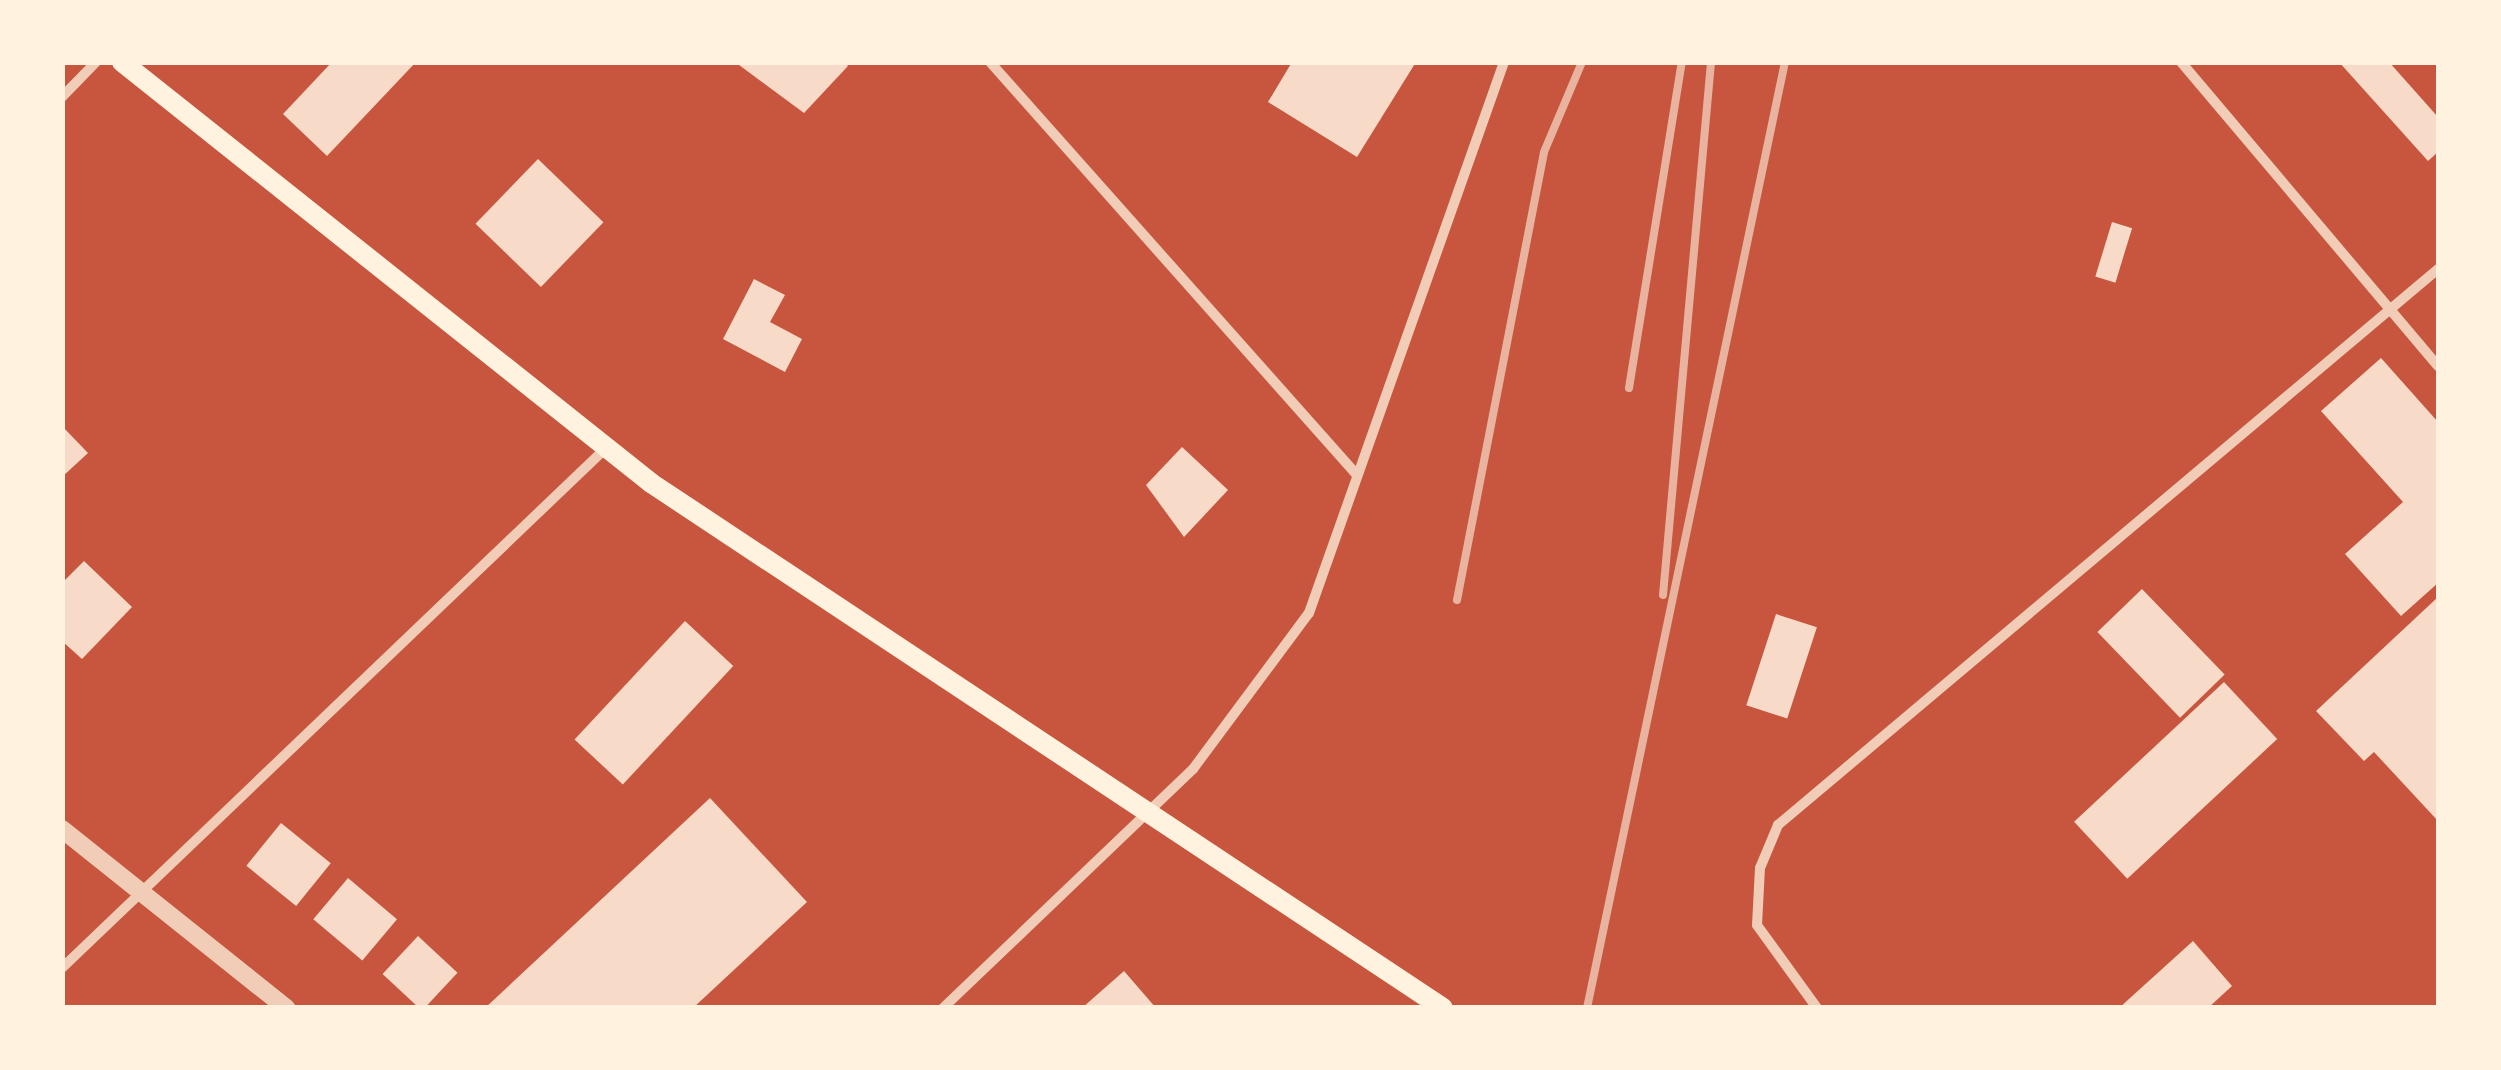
<!DOCTYPE html>
<html>
<head>
<meta charset="utf-8">
<style>
	body { margin:0 }
	#map { position:relative; width:2501px; height:1070px; overflow:hidden; background:#c8553d; font-family:Georgia,serif }
	div>[style] { position:absolute }
	.building>* { inset:0; background:#f7dbc8; transform-origin:0 0 }
	.minor>* { height:10px; margin:-5px; padding:0 5px; transform-origin:5px; border-radius:5px; background:#f1ccb7 }
	.tertiary>* { height:18px; margin:-9px; padding:0 9px; transform-origin:9px; border-radius:9px; background:#f1ccb7 }
	.secondary>* { height:20px; margin:-10px; padding:0 10px; transform-origin:10px; border-radius:10px; background:#fff3e0 }
	.rail>* { height:8px; margin:-4px; padding:0 4px; transform-origin:4px; border-radius:4px; background:#e9b49f }
	span { translate:-50% -50%; white-space:nowrap; text-align:center; line-height:1.15; -webkit-text-stroke:10px #fff3e0; paint-order:stroke }
	.frame { position:absolute; inset:0; border:65px solid #fff3e0; pointer-events:none }
</style>
</head>
<body>
<div id="map">
	<div class="building">
		<div style="clip-path:polygon(332px 62px,416px 62px,327px 156px,283px 114px)"></div>
		<div style="clip-path:polygon(735px 62px,844px 62px,848px 66px,804px 113px)"></div>
		<div style="clip-path:polygon(1292px 62px,1416px 62px,1357px 157px,1268px 102px)"></div>
		<div style="clip-path:polygon(2339px 62px,2389px 62px,2438px 117px,2438px 152px,2428px 161px)"></div>
		<div style="left:538px;top:159px;width:91px;height:90px;rotate:44deg"></div>
		<div style="left:2112px;top:222px;width:21px;height:57px;rotate:17deg"></div>
		<div style="clip-path:polygon(754px 279px,785px 295px,770px 322px,802px 339px,785px 372px,723px 339px)"></div>
		<div style="clip-path:polygon(2381px 358px,2438px 422px,2438px 583px,2401px 616px,2345px 554px,2403px 502px,2321px 411px)"></div>
		<div style="clip-path:polygon(62px 426px,88px 453px,62px 477px)"></div>
		<div style="clip-path:polygon(1182px 447px,1228px 490px,1184px 537px,1146px 485px)"></div>
		<div style="clip-path:polygon(84px 561px,132px 607px,82px 659px,62px 641px,62px 583px)"></div>
		<div style="left:2142px;top:589px;width:119px;height:62px;rotate:46deg"></div>
		<div style="clip-path:polygon(2438px 597px,2438px 821px,2374px 752px,2364px 761px,2316px 711px)"></div>
		<div style="left:1776px;top:614px;width:43px;height:96px;rotate:18deg"></div>
		<div style="left:685px;top:621px;width:66px;height:162px;rotate:43deg"></div>
		<div style="left:2224px;top:682px;width:78px;height:205px;rotate:47deg"></div>
		<div style="clip-path:polygon(710px 798px,807px 902px,693px 1008px,485px 1008px)"></div>
		<div style="left:281px;top:823px;width:64px;height:55px;rotate:39deg"></div>
		<div style="left:348px;top:878px;width:64px;height:54px;rotate:40deg"></div>
		<div style="left:418px;top:936px;width:54px;height:52px;rotate:43deg"></div>
		<div style="clip-path:polygon(2193px 941px,2232px 986px,2208px 1008px,2119px 1008px)"></div>
		<div style="clip-path:polygon(1124px 971px,1156px 1008px,1082px 1008px)"></div>
	</div>
	<div class="minor">
		<div style="left:990px;top:62px;width:553px;rotate:48.38deg"></div>
		<div style="left:2181px;top:62px;width:398px;rotate:49.8deg"></div>
		<div style="left:62px;top:97px;width:49px;rotate:-45.8deg"></div>
		<div style="left:62px;top:968px;width:753px;rotate:-43.71deg"></div>
		<div style="left:943px;top:1008px;width:346px;rotate:-43.7deg"></div>
		<div style="left:1193px;top:769px;width:194px;rotate:-53.4deg"></div>
		<div style="left:1309px;top:613px;width:584px;rotate:-70.51deg"></div>
		<div style="left:1817px;top:1008px;width:102px;rotate:-125.9deg"></div>
		<div style="left:1757px;top:925px;width:57px;rotate:-87deg"></div>
		<div style="left:1760px;top:868px;width:47px;rotate:-67.3deg"></div>
		<div style="left:1778px;top:825px;width:863px;rotate:-40.11deg"></div>
	</div>
	<div class="tertiary">
		<div style="left:62px;top:829px;width:287px;rotate:38.6deg"></div>
	</div>
	<div class="secondary">
		<div style="left:122px;top:62px;width:676px;rotate:38.51deg"></div>
		<div style="left:651px;top:483px;width:950px;rotate:33.54deg"></div>
	</div>
	<div class="rail">
		<div style="left:1629px;top:388px;width:330px;rotate:-80.8deg"></div>
		<div style="left:1663px;top:595px;width:535px;rotate:-84.85deg"></div>
		<div style="left:1457px;top:600px;width:456px;rotate:-79deg"></div>
		<div style="left:1544px;top:152px;width:98px;rotate:-67.1deg"></div>
		<div style="left:1587px;top:1008px;width:966px;rotate:-78.18deg"></div>
	</div>
	<div class="frame"></div>
</div>
</body>
</html>
